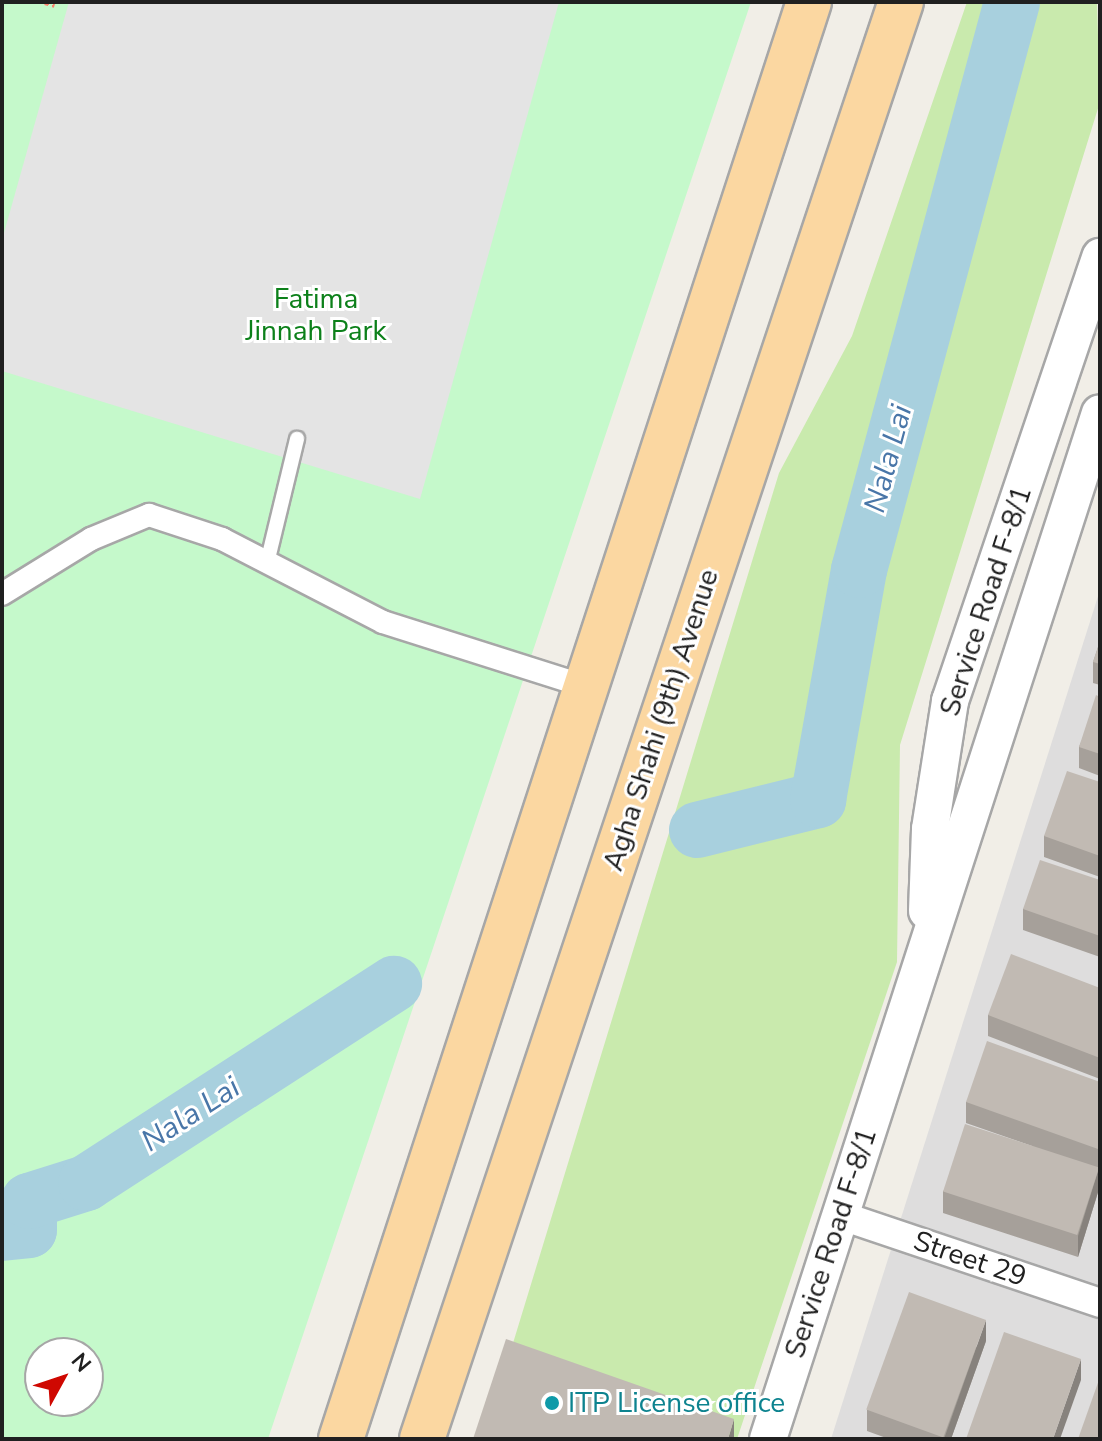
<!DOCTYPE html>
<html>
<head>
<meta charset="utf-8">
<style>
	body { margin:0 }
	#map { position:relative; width:1102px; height:1441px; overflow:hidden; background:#f1eee7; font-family:"Nunito Sans",sans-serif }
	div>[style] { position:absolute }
	.residential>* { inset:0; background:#dedddd }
	.grass>* { inset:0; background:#c9eaad }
	.park>* { inset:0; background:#c5f9cb }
	.parking>* { inset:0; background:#e4e4e4 }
	.river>* { height:56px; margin:-28px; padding:0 28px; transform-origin:28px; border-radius:28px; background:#a8d0de }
	.path>* { height:5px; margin-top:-2.5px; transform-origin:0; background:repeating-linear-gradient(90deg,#f9826f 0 4px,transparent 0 8px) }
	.roads { filter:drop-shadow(2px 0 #a7a7a7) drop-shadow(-2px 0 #a7a7a7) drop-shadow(0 2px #a7a7a7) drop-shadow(0 -2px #a7a7a7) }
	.service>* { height:14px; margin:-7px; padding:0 7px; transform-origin:7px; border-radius:7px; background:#fff }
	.pedestrian>* { height:22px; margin:-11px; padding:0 11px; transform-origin:11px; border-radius:11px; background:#fff }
	.minor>* { height:28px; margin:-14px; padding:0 14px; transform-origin:14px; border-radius:14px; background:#fff }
	.tertiary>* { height:36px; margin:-18px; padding:0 18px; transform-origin:18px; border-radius:18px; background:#fff }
	.primary>* { height:44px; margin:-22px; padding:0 22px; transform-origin:22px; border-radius:22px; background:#fbd7a1 }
	.wall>* { inset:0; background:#a6a09a }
	.shaded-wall>* { inset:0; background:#87827d }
	.building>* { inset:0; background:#c1bab3; transform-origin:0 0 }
	.dots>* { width:22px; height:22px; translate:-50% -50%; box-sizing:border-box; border:4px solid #fff; border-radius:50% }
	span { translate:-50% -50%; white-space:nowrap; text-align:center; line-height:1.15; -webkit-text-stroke:6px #fff; paint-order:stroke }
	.park-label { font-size:28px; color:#0c801a }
	.street-label { font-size:28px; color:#202020 }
	.culture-label { font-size:28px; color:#0d838f }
	.left { translate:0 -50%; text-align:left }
	.water-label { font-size:30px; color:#4976a8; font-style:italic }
	.frame { position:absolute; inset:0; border:4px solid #202020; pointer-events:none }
	.north { position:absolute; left:24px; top:1337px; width:80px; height:80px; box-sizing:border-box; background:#fff; border:2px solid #a6a6a6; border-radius:50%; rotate:50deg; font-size:22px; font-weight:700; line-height:32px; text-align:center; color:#202020 }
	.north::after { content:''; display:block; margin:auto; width:28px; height:36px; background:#cf0801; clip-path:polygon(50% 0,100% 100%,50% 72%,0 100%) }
</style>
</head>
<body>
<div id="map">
	<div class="residential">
		<div style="clip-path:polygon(1100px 590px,1100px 1439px,831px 1439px)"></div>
	</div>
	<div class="grass">
		<div style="clip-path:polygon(967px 2px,1097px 2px,1100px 102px,900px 745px,897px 962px,737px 1439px,714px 1439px,506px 1366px,779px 473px,852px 336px)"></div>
	</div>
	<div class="park">
		<div style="clip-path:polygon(evenodd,2px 2px,751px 2px,268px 1439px,2px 1439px,2px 2px,40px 1353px,88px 1353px,88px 1401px,40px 1401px,40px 1353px)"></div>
	</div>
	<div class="parking">
		<div style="clip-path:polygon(69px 2px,559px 2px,420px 499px,2px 371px,2px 240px)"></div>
	</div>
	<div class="river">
		<div style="left:697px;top:830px;width:125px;rotate:-13.9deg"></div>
		<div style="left:818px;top:800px;width:234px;rotate:-79.9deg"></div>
		<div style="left:859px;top:570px;width:588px;rotate:-74.92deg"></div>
		<div style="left:2px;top:1233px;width:27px;rotate:-6deg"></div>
		<div style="left:29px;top:1230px;width:29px;rotate:-90deg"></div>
		<div style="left:29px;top:1201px;width:60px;rotate:-17.5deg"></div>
		<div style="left:86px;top:1183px;width:367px;rotate:-32.9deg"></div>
	</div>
	<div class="path">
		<div style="left:45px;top:2px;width:10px;rotate:17deg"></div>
	</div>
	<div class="roads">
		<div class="service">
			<div style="left:267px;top:563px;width:128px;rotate:-76.4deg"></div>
		</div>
		<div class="pedestrian">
			<div style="left:2px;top:594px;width:105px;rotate:-31.7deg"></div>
			<div style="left:91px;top:539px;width:63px;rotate:-22.5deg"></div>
			<div style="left:149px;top:515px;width:77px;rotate:18.2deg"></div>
			<div style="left:222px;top:539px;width:181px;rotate:27.3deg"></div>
			<div style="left:383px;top:622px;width:212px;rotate:17.6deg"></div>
		</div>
		<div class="minor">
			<div style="left:839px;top:1215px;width:275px;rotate:18.6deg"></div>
		</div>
		<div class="tertiary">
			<div style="left:927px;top:911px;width:82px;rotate:-87.9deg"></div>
			<div style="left:930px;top:829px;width:130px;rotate:-81.1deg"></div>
			<div style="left:950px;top:701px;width:469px;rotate:-71.3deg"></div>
			<div style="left:768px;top:1439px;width:1078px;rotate:-72.07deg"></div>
		</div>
		<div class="primary">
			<div style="left:341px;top:1439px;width:1511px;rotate:-71.96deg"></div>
			<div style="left:422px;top:1439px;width:1515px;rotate:-71.57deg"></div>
		</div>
	</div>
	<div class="wall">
		<div style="clip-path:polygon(1100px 641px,1100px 685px,1093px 683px,1093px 662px)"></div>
		<div style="clip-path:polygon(1100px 697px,1100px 776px,1079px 768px,1079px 747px)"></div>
		<div style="clip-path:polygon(1100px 782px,1100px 877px,1044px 857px,1044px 836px)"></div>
		<div style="clip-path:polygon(1100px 880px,1100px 957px,1023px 930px,1023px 909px)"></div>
		<div style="clip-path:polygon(1100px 988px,1100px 1079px,988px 1036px,988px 1015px)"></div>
		<div style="clip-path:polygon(1100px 1082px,1099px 1189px,1078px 1257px,943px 1213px,943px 1191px,1032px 1146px,966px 1123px,966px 1102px)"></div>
		<div style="clip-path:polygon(986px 1341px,951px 1439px,889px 1439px,867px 1431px,867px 1410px)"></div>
	</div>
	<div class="shaded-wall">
		<div style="clip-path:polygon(1100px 1144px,1100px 1165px,1098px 1170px,1098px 1149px)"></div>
		<div style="clip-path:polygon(1099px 1168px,1099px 1189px,1078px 1257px,1078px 1236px)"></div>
		<div style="clip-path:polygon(986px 1320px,986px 1341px,951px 1439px,944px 1439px)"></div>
		<div style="clip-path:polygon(1081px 1359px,1081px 1380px,1060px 1439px,1053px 1439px)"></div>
		<div style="clip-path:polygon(734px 1419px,734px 1439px,728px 1439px)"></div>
	</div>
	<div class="building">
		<div style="clip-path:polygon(1100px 641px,1100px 664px,1093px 662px)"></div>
		<div style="clip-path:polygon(1096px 695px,1100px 697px,1100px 754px,1079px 747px)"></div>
		<div style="clip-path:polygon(1067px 771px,1100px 782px,1100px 856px,1044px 836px)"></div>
		<div style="clip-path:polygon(1040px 860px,1100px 880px,1100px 936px,1023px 909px)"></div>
		<div style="clip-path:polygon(1011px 954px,1100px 988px,1100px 1058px,988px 1015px)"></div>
		<div style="clip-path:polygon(987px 1041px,1100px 1082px,1100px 1144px,1098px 1149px,966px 1102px)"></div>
		<div style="left:965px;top:1124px;width:141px;height:71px;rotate:18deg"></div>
		<div style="left:909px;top:1292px;width:82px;height:125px;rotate:20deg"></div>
		<div style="clip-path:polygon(1004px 1332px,1081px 1359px,1053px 1439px,966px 1439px)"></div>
		<div style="clip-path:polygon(506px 1339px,734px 1419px,728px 1439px,473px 1439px)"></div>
		<div style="clip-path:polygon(1100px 1377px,1100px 1439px,1078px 1439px)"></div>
	</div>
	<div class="dots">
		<div style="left:552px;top:1403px;background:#0f9aa8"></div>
	</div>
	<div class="park-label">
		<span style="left:316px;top:315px">Fatima<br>Jinnah Park</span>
	</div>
	<div class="street-label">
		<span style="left:986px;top:601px;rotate:-72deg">Service Road F-8/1</span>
		<span style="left:661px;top:720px;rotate:-72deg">Agha Shahi (9th) Avenue</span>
		<span style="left:831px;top:1243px;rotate:-72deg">Service Road F-8/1</span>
		<span style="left:970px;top:1259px;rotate:19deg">Street 29</span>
	</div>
	<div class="culture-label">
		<span class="left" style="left:568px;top:1403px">ITP License office</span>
	</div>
	<div class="water-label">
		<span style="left:889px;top:459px;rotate:-75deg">Nala Lai</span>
		<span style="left:191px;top:1115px;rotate:-33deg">Nala Lai</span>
	</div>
	<div class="frame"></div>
	<div class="north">N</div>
</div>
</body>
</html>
